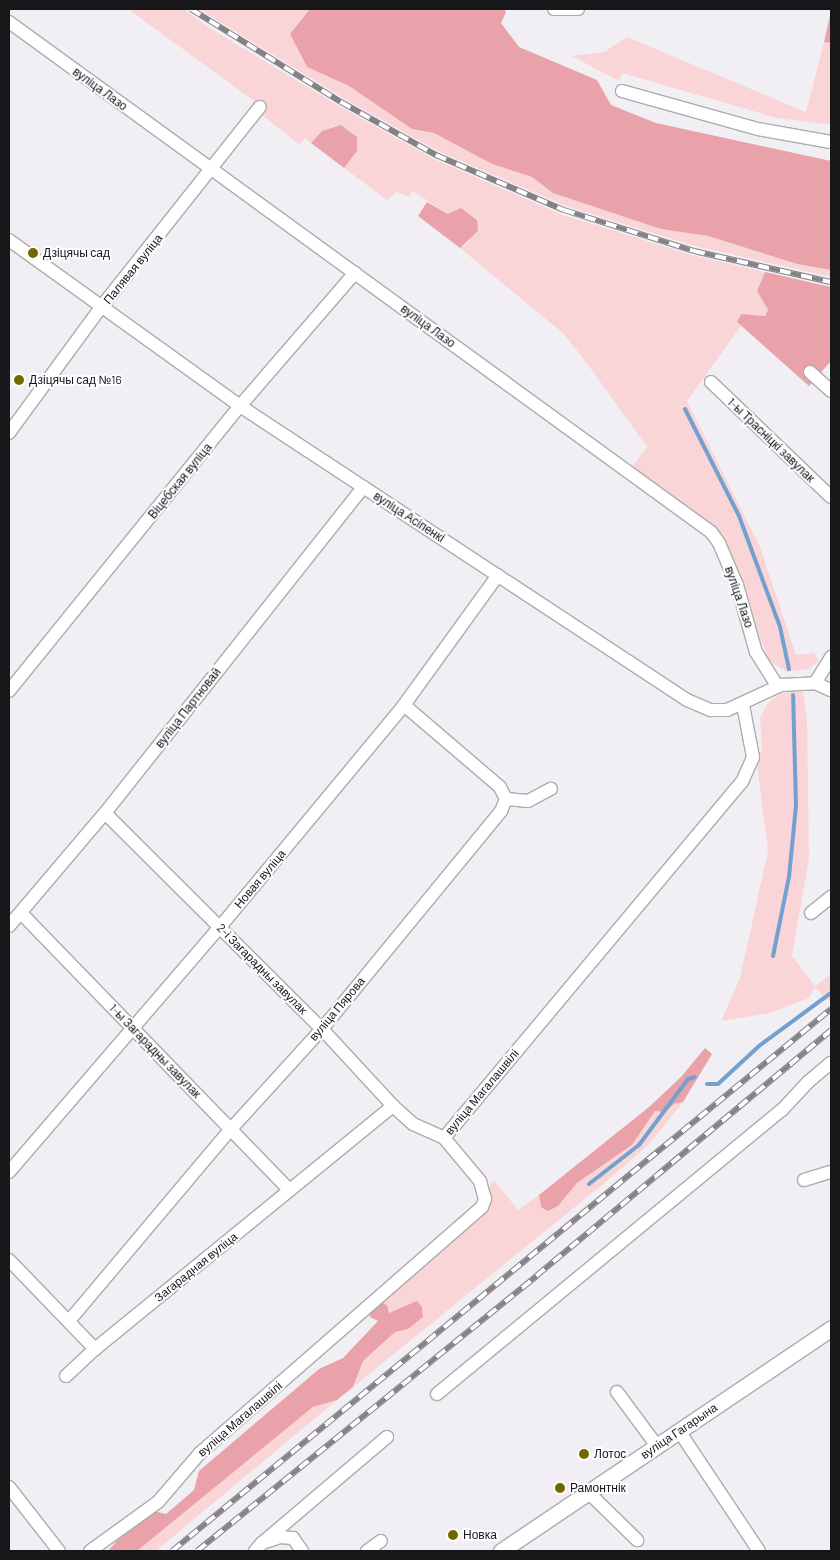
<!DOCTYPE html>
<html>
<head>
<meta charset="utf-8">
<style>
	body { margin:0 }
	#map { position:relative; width:840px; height:1560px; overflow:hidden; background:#f1eff3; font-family:Barlow,sans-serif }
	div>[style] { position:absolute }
	.green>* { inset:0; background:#f9d5d8 }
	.forest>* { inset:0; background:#eaa2aa }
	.stream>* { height:4px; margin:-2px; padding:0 2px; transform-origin:2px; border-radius:2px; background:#72a1d0 }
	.roads { filter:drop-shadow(1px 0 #adabaf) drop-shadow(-1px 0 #adabaf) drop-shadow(0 1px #adabaf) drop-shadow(0 -1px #adabaf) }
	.minor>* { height:12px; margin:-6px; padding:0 6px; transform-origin:6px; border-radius:6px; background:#fff }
	.major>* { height:15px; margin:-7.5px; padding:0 7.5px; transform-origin:7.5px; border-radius:7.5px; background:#fff }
	.rail>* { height:5.5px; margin-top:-2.75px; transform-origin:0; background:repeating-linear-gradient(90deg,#fefdff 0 11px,#848285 0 22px); box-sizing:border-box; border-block:1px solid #848285 }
	.dots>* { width:14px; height:14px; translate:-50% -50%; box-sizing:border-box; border:2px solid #fefdff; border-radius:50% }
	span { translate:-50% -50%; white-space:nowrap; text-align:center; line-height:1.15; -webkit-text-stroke:4px #fefdff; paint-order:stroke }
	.street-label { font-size:12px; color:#171618 }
	.poi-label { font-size:12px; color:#171618 }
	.left { translate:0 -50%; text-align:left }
	.frame { position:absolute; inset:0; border:10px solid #171618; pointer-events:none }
</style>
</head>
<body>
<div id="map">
	<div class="green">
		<div style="clip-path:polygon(128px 9px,184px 9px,208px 27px,339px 106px,434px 159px,563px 215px,692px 255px,765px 272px,757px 291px,768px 310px,765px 316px,737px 322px,741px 326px,687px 401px,760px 547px,796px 655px,814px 653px,819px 661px,808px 669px,787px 672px,769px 661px,724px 540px,632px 467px,647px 447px,586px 362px,564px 334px,460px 248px,470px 241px,448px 214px,413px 191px,408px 197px,397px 192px,387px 200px,344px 168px,357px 151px,357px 137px,341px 125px,322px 131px,311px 143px,305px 138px,300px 145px,251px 106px,254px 101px)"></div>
		<div style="clip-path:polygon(199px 9px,310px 9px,290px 34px,307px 67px,349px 86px,412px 129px,434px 133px,492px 164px,532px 177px,553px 193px,661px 229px,708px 236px,797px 264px,831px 270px,831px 277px,695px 246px,566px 206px,438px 151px,343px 98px)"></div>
		<div style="clip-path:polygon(627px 37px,806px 112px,824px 42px,831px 43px,831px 125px,777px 118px,622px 73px,619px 81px,572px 56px,604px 52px)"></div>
		<div style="clip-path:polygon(803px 691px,807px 717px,809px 859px,792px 956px,815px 986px,831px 974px,831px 999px,828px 1001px,815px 987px,809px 998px,770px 1013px,721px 1021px,740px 978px,768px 851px,757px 764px,762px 748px,760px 718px,768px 703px,781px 693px)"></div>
		<div style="clip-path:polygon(683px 1102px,650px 1143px,608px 1180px,353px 1387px,363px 1361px,395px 1332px,408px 1329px,379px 1302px,459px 1234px,494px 1180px,518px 1210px,539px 1195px,541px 1207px,558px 1206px,577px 1183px,632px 1145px,655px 1111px,665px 1112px,674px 1104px)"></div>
		<div style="clip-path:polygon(337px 1400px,156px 1551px,137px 1551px,313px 1407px)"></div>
	</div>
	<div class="forest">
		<div style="clip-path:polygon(310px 9px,504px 9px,506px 12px,501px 23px,519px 47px,597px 80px,611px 105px,656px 123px,831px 161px,831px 270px,797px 264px,708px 236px,661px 229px,553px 193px,532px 177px,492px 164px,434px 133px,412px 129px,349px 86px,307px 67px,290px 34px)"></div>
		<div style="clip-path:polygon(831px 11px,831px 43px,824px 42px)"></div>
		<div style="clip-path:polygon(341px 125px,357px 137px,357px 151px,344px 168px,311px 143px,322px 131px)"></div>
		<div style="clip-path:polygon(427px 202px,448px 214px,461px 208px,477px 220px,478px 231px,460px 248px,418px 216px)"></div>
		<div style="clip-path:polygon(765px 272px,831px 287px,831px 361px,809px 386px,737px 322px,741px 314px,765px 316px,768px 310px,757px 291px)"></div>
		<div style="clip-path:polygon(705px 1048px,712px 1054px,683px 1102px,674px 1104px,665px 1112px,655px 1111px,632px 1145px,577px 1183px,558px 1206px,548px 1211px,541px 1207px,539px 1195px,649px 1107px,681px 1077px)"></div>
		<div style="clip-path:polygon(417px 1301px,422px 1307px,423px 1317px,408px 1329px,395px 1332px,363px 1361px,353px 1387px,337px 1400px,313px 1407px,137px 1551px,108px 1551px,121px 1536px,153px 1511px,166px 1514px,194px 1490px,199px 1471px,319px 1369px,343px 1358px,378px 1321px,370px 1317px,369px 1310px,379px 1302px,387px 1305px,389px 1313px)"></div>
	</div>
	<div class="stream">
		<div style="left:685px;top:409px;width:120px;rotate:63.2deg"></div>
		<div style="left:739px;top:516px;width:118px;rotate:69.7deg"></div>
		<div style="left:780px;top:627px;width:43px;rotate:77.9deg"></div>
		<div style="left:773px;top:956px;width:81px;rotate:-78.6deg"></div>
		<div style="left:789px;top:877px;width:71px;rotate:-84.4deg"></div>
		<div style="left:796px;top:806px;width:111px;rotate:-91.5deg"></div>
		<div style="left:707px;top:1084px;width:11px"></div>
		<div style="left:718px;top:1084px;width:56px;rotate:-42.8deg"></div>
		<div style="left:759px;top:1046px;width:89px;rotate:-36.4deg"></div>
		<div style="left:589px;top:1184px;width:63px;rotate:-38deg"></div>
		<div style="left:639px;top:1145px;width:82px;rotate:-53.4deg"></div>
		<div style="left:688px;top:1079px;width:7px;rotate:-16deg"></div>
	</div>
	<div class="roads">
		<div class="minor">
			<div style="left:554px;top:9px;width:24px"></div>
			<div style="left:9px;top:22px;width:868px;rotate:36deg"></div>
			<div style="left:711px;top:532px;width:14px;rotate:54deg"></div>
			<div style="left:719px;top:543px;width:46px;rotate:66.8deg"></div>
			<div style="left:737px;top:585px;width:70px;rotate:74.2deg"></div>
			<div style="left:756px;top:652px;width:40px;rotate:58deg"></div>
			<div style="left:622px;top:91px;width:141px;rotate:15.6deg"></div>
			<div style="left:758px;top:129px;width:74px;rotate:10.1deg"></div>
			<div style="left:9px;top:240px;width:284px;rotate:35.7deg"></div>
			<div style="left:240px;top:406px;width:535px;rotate:33.33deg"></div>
			<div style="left:687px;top:700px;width:26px;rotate:23deg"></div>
			<div style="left:711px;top:710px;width:16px"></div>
			<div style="left:727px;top:710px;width:60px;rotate:-24.8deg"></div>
			<div style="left:781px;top:685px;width:34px;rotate:-3deg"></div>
			<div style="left:815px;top:683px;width:17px;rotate:24deg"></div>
			<div style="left:810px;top:372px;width:28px;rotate:42deg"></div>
			<div style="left:711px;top:382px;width:166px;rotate:43.8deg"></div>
			<div style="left:9px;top:433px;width:157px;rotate:-53.8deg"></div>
			<div style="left:102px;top:306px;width:254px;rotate:-51.6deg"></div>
			<div style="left:815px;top:683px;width:31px;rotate:-58deg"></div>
			<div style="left:9px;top:691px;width:367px;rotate:-51deg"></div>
			<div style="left:240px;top:406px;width:176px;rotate:-49.2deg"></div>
			<div style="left:506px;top:799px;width:22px;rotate:5deg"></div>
			<div style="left:528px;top:801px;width:26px;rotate:-28deg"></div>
			<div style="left:105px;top:813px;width:306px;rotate:44.9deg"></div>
			<div style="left:322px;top:1029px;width:105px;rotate:47.3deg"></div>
			<div style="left:393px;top:1106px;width:27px;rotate:42deg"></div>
			<div style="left:413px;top:1124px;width:34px;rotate:24deg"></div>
			<div style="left:21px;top:913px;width:385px;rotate:45.9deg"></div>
			<div style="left:811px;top:913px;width:26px;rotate:-39deg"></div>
			<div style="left:9px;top:926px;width:148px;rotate:-49.7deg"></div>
			<div style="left:105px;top:813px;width:416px;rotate:-51.6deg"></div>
			<div style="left:9px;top:1172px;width:323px;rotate:-49.3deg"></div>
			<div style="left:220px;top:927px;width:288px;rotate:-50.3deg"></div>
			<div style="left:404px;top:705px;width:160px;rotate:-54.1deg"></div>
			<div style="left:804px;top:1180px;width:28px;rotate:-17deg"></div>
			<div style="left:9px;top:1260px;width:124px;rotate:46deg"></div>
			<div style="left:95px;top:1349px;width:385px;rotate:-39.2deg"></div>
			<div style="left:69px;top:1321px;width:250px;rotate:-49.9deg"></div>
			<div style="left:230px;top:1130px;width:137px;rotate:-47.7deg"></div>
			<div style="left:322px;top:1029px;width:282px;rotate:-50.6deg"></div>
			<div style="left:501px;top:811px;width:13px;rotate:-67deg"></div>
			<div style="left:506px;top:799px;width:13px;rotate:-117deg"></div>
			<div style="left:500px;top:787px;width:126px;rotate:-139.5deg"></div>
			<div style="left:66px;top:1376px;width:40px;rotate:-43deg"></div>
			<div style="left:617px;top:1392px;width:67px;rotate:53.5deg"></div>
			<div style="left:437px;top:1394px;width:447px;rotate:-39.5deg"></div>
			<div style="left:782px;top:1110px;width:38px;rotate:-47deg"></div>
			<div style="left:808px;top:1082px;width:30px;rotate:-40deg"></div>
			<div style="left:679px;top:1431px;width:144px;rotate:56.3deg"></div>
			<div style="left:9px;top:1487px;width:81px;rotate:52deg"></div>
			<div style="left:588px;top:1492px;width:69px;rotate:44.4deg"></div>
			<div style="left:262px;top:1543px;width:164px;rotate:-40.3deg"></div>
			<div style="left:90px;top:1551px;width:84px;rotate:-35.8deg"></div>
			<div style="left:158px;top:1502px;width:65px;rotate:-49.4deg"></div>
			<div style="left:200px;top:1453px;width:374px;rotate:-41.1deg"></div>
			<div style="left:482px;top:1207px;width:9px;rotate:-69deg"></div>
			<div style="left:485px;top:1199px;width:19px;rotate:-106deg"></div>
			<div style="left:480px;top:1181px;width:56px;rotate:-129.9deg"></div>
			<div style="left:444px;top:1138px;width:464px;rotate:-50.1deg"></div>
			<div style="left:742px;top:782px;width:27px;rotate:-66deg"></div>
			<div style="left:753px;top:757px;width:53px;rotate:-100.9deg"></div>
			<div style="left:255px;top:1551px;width:11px;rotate:-49deg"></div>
			<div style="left:262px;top:1543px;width:19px;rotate:-18deg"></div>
			<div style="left:280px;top:1537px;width:13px;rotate:4deg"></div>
			<div style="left:293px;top:1538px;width:16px;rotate:55deg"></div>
			<div style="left:367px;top:1551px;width:17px;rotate:-36deg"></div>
		</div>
		<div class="major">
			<div style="left:501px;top:1551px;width:398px;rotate:-34deg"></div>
		</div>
	</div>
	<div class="rail">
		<div style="left:191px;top:9px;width:176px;rotate:31.8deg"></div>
		<div style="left:341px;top:102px;width:109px;rotate:29.2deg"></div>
		<div style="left:436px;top:155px;width:139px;rotate:23.3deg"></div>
		<div style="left:564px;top:210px;width:136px;rotate:17.5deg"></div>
		<div style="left:694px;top:251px;width:140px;rotate:12.8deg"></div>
		<div style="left:172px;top:1551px;width:853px;rotate:-39.44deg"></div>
		<div style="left:197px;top:1551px;width:437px;rotate:-39deg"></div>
		<div style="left:536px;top:1276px;width:384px;rotate:-39.8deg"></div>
	</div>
	<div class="dots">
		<div style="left:33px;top:253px;background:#726800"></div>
		<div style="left:19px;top:380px;background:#726800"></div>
		<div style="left:584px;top:1454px;background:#726800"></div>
		<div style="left:560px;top:1488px;background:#726800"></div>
		<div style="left:453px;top:1535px;background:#726800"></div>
	</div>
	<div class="street-label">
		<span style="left:100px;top:89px;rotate:36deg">вуліца Лазо</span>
		<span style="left:133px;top:269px;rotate:-51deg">Палявая вуліца</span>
		<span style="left:428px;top:326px;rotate:36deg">вуліца Лазо</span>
		<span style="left:771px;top:440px;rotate:44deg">1-ы Трасніцкі завулак</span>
		<span style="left:180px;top:481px;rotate:-51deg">Віцебская вуліца</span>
		<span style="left:409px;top:517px;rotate:33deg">вуліца Асіпенкі</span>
		<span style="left:739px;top:597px;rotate:71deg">вуліца Лазо</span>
		<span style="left:188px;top:708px;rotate:-52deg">вуліца Партновай</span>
		<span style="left:260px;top:879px;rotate:-50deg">Новая вуліца</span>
		<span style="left:262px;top:969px;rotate:45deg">2-і Загарадны завулак</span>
		<span style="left:337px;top:1009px;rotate:-50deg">вуліца Пярова</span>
		<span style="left:155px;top:1051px;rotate:46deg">1-ы Загарадны завулак</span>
		<span style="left:482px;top:1092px;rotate:-50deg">вуліца Магалашвілі</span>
		<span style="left:196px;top:1267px;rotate:-39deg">Загарадная вуліца</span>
		<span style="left:240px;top:1419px;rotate:-41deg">вуліца Магалашвілі</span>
		<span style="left:679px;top:1431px;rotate:-34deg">вуліца Гагарына</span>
	</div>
	<div class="poi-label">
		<span class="left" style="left:43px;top:253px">Дзіцячы сад</span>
		<span class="left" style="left:29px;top:380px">Дзіцячы сад №16</span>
		<span class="left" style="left:594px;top:1454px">Лотос</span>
		<span class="left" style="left:570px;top:1488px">Рамонтнік</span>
		<span class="left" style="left:463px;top:1535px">Новка</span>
	</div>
	<div class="frame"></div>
</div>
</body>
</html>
